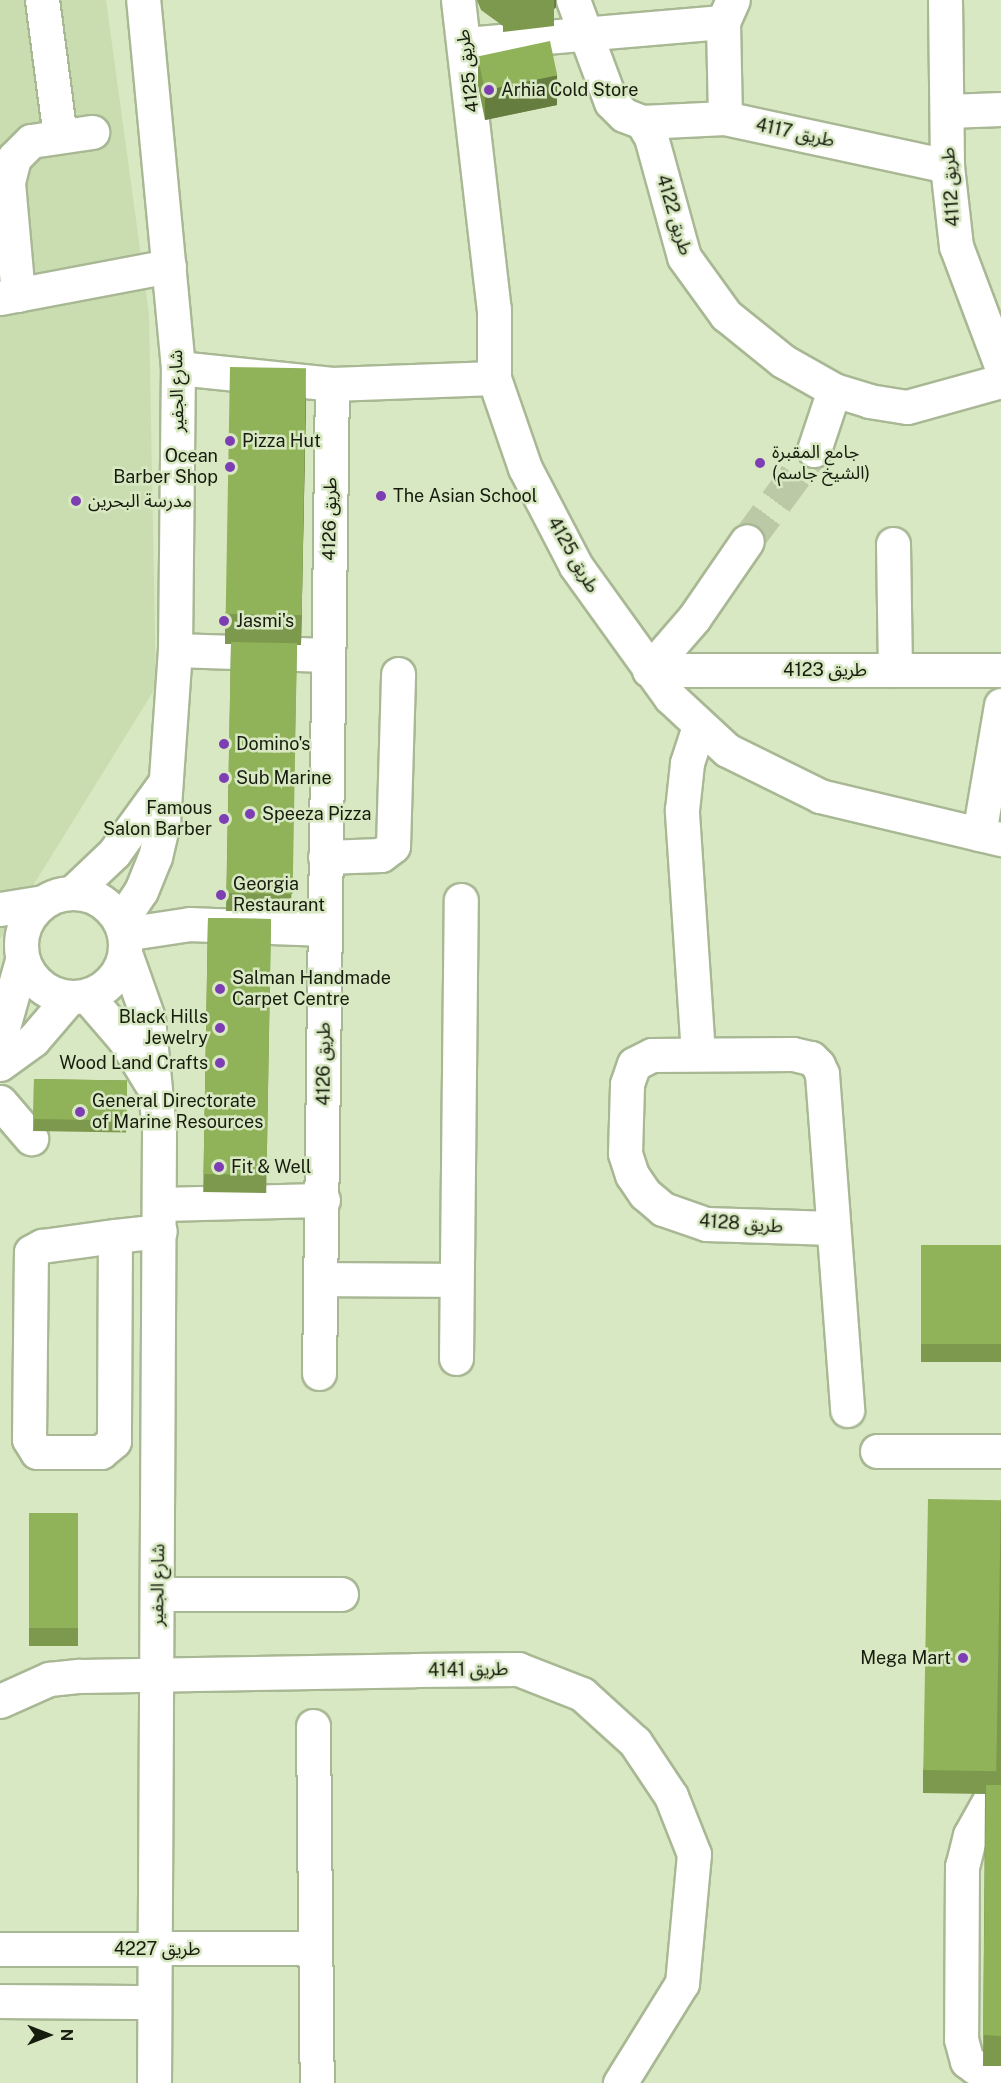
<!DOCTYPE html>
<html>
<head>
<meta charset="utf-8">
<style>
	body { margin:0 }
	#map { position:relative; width:1001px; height:2083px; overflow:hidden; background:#d8e8c2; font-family:"Public Sans","Noto Sans Arabic",sans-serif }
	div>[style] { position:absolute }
	.built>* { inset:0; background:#caddb0 }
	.minor-tunnel>* { height:33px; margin-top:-16.5px; transform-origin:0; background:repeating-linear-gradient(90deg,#bbc9a7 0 33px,transparent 0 49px) }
	.roads { filter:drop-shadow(2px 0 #a9b894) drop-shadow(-2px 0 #a9b894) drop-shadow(0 2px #a9b894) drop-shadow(0 -2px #a9b894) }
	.minor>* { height:33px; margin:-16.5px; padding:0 16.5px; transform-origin:16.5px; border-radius:16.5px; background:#fff }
	.minor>.ring { margin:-16.5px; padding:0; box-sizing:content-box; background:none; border:33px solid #fff; border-radius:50% }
	.wall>* { inset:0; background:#7c994d; transform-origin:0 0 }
	.shaded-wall>* { inset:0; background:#657d3e }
	.building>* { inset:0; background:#90b259; transform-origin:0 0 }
	.dots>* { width:16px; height:16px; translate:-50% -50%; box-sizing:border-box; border:3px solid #d8e8c2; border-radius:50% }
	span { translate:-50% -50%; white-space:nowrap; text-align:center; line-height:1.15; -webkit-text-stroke:5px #d8e8c2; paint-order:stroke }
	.street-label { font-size:18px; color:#161c0e }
	.poi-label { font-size:18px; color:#161c0e }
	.left { translate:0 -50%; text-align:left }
	.right { translate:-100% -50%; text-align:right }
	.north { position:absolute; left:18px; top:2005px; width:60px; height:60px; -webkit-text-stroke:4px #d8e8c2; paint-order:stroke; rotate:90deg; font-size:16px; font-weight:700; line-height:24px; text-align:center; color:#161c0e }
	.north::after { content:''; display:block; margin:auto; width:21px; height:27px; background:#161c0e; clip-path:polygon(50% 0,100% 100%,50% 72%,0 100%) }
</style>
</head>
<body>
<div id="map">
	<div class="built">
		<div style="clip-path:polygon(0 0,106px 0,149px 314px,156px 687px,0 939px)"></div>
	</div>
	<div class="minor-tunnel">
		<div style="left:747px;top:541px;width:113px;rotate:-53.6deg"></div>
	</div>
	<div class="roads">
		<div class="minor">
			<div style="left:42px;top:0;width:137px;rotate:82.5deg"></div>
			<div style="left:458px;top:0;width:311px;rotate:83.4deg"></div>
			<div style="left:494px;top:309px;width:69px;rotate:90deg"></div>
			<div style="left:494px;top:378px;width:95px;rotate:71deg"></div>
			<div style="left:525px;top:468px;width:110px;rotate:62.5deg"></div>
			<div style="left:576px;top:566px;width:161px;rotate:54.3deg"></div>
			<div style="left:670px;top:697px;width:78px;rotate:42.9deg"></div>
			<div style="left:727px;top:750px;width:104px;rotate:26.3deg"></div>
			<div style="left:820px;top:796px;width:186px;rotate:13.4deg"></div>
			<div style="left:573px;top:0;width:109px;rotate:69.6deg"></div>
			<div style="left:611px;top:102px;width:18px;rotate:45deg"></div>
			<div style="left:624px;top:115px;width:19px;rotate:21deg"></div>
			<div style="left:642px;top:122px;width:17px;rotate:59deg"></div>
			<div style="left:651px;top:137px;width:124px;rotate:74.6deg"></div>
			<div style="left:684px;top:257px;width:72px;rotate:54.1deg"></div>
			<div style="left:726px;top:315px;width:73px;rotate:38.9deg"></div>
			<div style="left:783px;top:361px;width:59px;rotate:29.6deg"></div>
			<div style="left:834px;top:390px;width:37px;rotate:17deg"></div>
			<div style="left:869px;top:401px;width:38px;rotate:9deg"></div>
			<div style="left:907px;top:407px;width:98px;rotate:-15.5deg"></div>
			<div style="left:945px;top:0;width:166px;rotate:89.3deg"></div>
			<div style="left:947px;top:166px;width:81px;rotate:83.6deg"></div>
			<div style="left:956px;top:246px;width:128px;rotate:69.4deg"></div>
			<div style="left:465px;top:44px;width:259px;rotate:-4.9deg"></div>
			<div style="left:948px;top:111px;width:53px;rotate:-2.2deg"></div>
			<div style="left:725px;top:118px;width:96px;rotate:-91.2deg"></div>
			<div style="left:723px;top:22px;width:24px;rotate:-66deg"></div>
			<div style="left:642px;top:122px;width:83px;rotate:-2.8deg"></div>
			<div style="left:725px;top:118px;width:227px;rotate:12.2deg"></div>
			<div style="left:18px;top:295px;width:113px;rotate:-95.1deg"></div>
			<div style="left:8px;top:182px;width:25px;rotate:-76deg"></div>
			<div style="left:14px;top:158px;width:24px;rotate:-45deg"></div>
			<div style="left:31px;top:141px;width:62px;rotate:-8.4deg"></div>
			<div style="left:0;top:298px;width:172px;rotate:-10.7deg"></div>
			<div style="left:178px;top:368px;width:155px;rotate:5.9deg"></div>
			<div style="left:332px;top:384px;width:162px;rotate:-2.1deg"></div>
			<div style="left:814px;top:450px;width:63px;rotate:-71.6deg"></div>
			<div style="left:893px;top:544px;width:126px;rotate:89.1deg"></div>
			<div style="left:175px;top:650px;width:152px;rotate:1.9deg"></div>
			<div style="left:649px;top:670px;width:352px"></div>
			<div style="left:649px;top:670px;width:69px;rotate:-49.1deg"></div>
			<div style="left:694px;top:618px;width:93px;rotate:-55.5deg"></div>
			<div style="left:979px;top:834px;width:131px;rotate:-80.3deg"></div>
			<div style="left:325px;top:857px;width:56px;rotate:-2deg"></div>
			<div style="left:381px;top:855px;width:15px;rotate:-37deg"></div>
			<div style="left:393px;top:846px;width:172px;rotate:-88.3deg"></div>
			<div style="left:73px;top:892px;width:57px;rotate:-43.6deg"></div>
			<div style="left:114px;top:853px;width:85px;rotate:-54.1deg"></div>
			<div class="ring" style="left:21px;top:893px;width:71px;height:71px"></div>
			<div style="left:0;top:909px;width:44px;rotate:-9.2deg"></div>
			<div style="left:120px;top:922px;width:37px;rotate:-56deg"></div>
			<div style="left:141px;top:891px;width:37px;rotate:-68deg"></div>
			<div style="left:155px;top:857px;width:37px;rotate:-77deg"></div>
			<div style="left:163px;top:821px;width:171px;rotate:-86deg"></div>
			<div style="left:175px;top:650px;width:282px;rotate:-89.4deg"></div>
			<div style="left:178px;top:368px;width:370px;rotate:-95.4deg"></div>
			<div style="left:124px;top:934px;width:67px;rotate:-8.6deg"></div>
			<div style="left:190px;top:924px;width:134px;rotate:2.1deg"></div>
			<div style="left:125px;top:953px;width:69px;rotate:70.5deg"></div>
			<div style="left:148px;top:1018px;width:114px;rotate:84.4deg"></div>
			<div style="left:159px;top:1131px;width:952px;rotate:90.3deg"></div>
			<div style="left:87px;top:996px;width:57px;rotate:49.3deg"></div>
			<div style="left:124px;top:1039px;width:52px;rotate:58.5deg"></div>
			<div style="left:0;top:1038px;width:81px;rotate:-74.2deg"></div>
			<div style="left:698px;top:1054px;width:245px;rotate:-93.8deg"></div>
			<div style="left:682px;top:810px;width:47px;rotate:-83.9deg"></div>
			<div style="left:687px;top:763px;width:39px;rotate:-72deg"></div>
			<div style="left:0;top:1064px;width:41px;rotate:-36deg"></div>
			<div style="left:33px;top:1040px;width:55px;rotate:-49.4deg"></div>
			<div style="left:0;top:1102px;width:48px;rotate:49.3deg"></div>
			<div style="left:159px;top:1204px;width:164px;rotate:-1.4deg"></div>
			<div style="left:833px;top:1228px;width:127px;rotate:-178.2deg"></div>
			<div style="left:706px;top:1224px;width:46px;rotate:-160.8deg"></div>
			<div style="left:663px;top:1209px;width:23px;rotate:-140deg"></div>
			<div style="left:645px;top:1194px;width:23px;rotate:-124deg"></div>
			<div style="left:632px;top:1175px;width:23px;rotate:-108deg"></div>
			<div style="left:625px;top:1153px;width:69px;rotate:-88.3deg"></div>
			<div style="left:627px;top:1084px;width:21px;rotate:-71deg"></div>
			<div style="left:634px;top:1064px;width:20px;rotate:-27deg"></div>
			<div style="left:652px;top:1055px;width:141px;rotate:-0.4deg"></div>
			<div style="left:793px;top:1054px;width:18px;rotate:13deg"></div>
			<div style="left:811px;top:1058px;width:10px;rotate:45deg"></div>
			<div style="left:818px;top:1065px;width:10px;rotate:66deg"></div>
			<div style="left:822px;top:1074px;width:337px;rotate:85.7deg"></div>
			<div style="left:115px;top:1236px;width:205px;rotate:90.3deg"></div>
			<div style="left:114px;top:1441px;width:17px;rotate:140deg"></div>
			<div style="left:101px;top:1452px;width:64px;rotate:180deg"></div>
			<div style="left:37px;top:1452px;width:15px;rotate:-122deg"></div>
			<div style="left:29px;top:1439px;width:187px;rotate:-89.4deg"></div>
			<div style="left:31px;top:1252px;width:13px;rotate:-29deg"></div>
			<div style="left:42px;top:1246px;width:74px;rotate:-7.8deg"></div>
			<div style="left:115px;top:1236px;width:45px;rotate:-6.3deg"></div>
			<div style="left:322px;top:1279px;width:134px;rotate:0.4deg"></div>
			<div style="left:456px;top:1358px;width:458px;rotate:-89.4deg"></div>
			<div style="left:319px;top:1373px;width:989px;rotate:-89.25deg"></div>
			<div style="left:877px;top:1451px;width:124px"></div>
			<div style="left:158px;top:1594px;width:183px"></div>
			<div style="left:0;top:1701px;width:54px;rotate:-24.2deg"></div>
			<div style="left:49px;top:1679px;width:31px;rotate:-6deg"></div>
			<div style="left:80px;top:1676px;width:335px;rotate:-1deg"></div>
			<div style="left:415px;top:1670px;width:103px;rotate:-0.6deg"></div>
			<div style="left:518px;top:1669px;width:69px;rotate:21.3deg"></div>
			<div style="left:582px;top:1694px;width:72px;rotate:42.2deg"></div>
			<div style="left:635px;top:1742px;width:65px;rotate:56.3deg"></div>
			<div style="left:671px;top:1796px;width:62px;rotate:68.4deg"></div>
			<div style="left:694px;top:1854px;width:130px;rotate:95.3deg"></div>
			<div style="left:682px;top:1983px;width:118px;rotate:121.8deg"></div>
			<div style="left:313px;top:1726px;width:357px;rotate:89.4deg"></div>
			<div style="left:993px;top:1794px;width:47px;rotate:119.3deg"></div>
			<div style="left:970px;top:1835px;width:32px;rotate:104deg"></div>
			<div style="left:962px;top:1866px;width:173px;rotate:90.3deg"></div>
			<div style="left:961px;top:2039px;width:23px;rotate:75deg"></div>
			<div style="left:967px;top:2061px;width:10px;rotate:37deg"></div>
			<div style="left:975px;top:2067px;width:26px;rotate:7deg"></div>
			<div style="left:0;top:1949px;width:315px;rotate:-0.2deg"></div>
			<div style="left:0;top:2001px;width:154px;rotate:0.4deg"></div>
		</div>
	</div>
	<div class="wall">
		<div style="clip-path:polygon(477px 0,556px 0,556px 7px,554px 9px,554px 26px,503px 32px,503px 26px,481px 10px)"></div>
		<div style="clip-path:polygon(478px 56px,557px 105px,485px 120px,478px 86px)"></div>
		<div style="clip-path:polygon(306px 399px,301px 645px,297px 645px,291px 912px,226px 911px,231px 644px,225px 644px,225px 614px)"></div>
		<div style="left:208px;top:918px;width:63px;height:274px;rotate:1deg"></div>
		<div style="left:34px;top:1079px;width:93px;height:52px;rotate:1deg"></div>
		<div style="left:921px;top:1245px;width:80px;height:117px"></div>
		<div style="clip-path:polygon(1001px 1500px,1001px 2066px,983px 2066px,985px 1794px,923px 1793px,923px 1770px)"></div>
		<div style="left:78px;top:1513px;width:133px;height:49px;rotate:90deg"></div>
	</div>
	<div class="shaded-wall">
		<div style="clip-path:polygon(554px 0,556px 0,556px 7px,554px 9px)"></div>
		<div style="clip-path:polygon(557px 75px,557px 105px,485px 120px,485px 89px)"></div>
		<div style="clip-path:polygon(306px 368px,306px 399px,301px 645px,301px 615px)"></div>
	</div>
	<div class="building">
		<div style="left:550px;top:41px;width:35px;height:74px;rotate:78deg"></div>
		<div style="left:230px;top:367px;width:76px;height:247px;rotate:1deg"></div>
		<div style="left:231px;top:642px;width:66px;height:251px;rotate:1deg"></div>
		<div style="left:208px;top:918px;width:63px;height:256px;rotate:1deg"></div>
		<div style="left:34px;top:1079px;width:93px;height:40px;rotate:1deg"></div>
		<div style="left:921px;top:1245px;width:80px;height:99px"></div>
		<div style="left:928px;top:1499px;width:73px;height:271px;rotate:1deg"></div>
		<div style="left:78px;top:1513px;width:115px;height:49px;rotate:90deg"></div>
		<div style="clip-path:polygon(986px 1785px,1001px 1785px,1001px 2036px,983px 2035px)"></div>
	</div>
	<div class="dots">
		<div style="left:489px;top:90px;background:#7e3eb3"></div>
		<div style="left:230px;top:441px;background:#7e3eb3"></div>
		<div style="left:760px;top:463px;background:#7e3eb3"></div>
		<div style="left:230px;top:467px;background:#7e3eb3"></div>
		<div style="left:381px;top:496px;background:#7e3eb3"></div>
		<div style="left:76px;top:501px;background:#7e3eb3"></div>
		<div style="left:224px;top:621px;background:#7e3eb3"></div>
		<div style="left:224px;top:744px;background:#7e3eb3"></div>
		<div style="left:224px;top:778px;background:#7e3eb3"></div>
		<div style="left:250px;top:814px;background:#7e3eb3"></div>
		<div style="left:224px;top:819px;background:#7e3eb3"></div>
		<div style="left:221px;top:895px;background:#7e3eb3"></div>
		<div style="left:220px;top:989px;background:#7e3eb3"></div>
		<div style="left:220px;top:1028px;background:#7e3eb3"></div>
		<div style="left:220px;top:1063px;background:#7e3eb3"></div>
		<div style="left:80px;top:1112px;background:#7e3eb3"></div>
		<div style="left:219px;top:1167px;background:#7e3eb3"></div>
		<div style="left:963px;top:1658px;background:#7e3eb3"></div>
	</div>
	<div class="street-label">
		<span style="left:468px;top:71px;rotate:-97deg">طريق 4125</span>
		<span style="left:795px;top:133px;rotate:12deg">طريق 4117</span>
		<span style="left:951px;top:187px;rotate:-94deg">طريق 4112</span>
		<span style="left:674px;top:215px;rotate:73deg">طريق 4122</span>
		<span style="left:177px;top:391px;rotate:-91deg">شارع الجفير</span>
		<span style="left:330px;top:519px;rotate:-89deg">طريق 4126</span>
		<span style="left:573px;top:555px;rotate:60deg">طريق 4125</span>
		<span style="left:825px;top:670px">طريق 4123</span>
		<span style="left:324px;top:1064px;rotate:-90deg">طريق 4126</span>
		<span style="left:741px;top:1224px;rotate:4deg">طريق 4128</span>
		<span style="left:158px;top:1585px;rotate:-89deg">شارع الجفير</span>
		<span style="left:468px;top:1670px;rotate:-1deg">طريق 4141</span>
		<span style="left:157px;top:1949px">طريق 4227</span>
	</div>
	<div class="poi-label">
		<span class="left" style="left:501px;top:90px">Arhia Cold Store</span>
		<span class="left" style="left:242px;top:441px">Pizza Hut</span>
		<span class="left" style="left:772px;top:463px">جامع المقبرة<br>(الشيخ جاسم)</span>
		<span class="right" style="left:218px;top:467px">Ocean<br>Barber Shop</span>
		<span class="left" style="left:393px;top:496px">The Asian School</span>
		<span class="left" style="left:88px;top:501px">مدرسة البحرين</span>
		<span class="left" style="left:236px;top:621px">Jasmi's</span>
		<span class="left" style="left:236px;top:744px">Domino's</span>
		<span class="left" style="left:236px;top:778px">Sub Marine</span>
		<span class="right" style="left:212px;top:819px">Famous<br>Salon Barber</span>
		<span class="left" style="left:262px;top:814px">Speeza Pizza</span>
		<span class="left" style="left:233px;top:895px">Georgia<br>Restaurant</span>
		<span class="left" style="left:232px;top:989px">Salman Handmade<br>Carpet Centre</span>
		<span class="right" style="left:208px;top:1028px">Black Hills<br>Jewelry</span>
		<span class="right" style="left:208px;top:1063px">Wood Land Crafts</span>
		<span class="left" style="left:92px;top:1112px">General Directorate<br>of Marine Resources</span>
		<span class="left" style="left:231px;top:1167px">Fit &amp; Well</span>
		<span class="right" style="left:951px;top:1658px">Mega Mart</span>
	</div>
	<div class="north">N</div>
</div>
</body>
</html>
